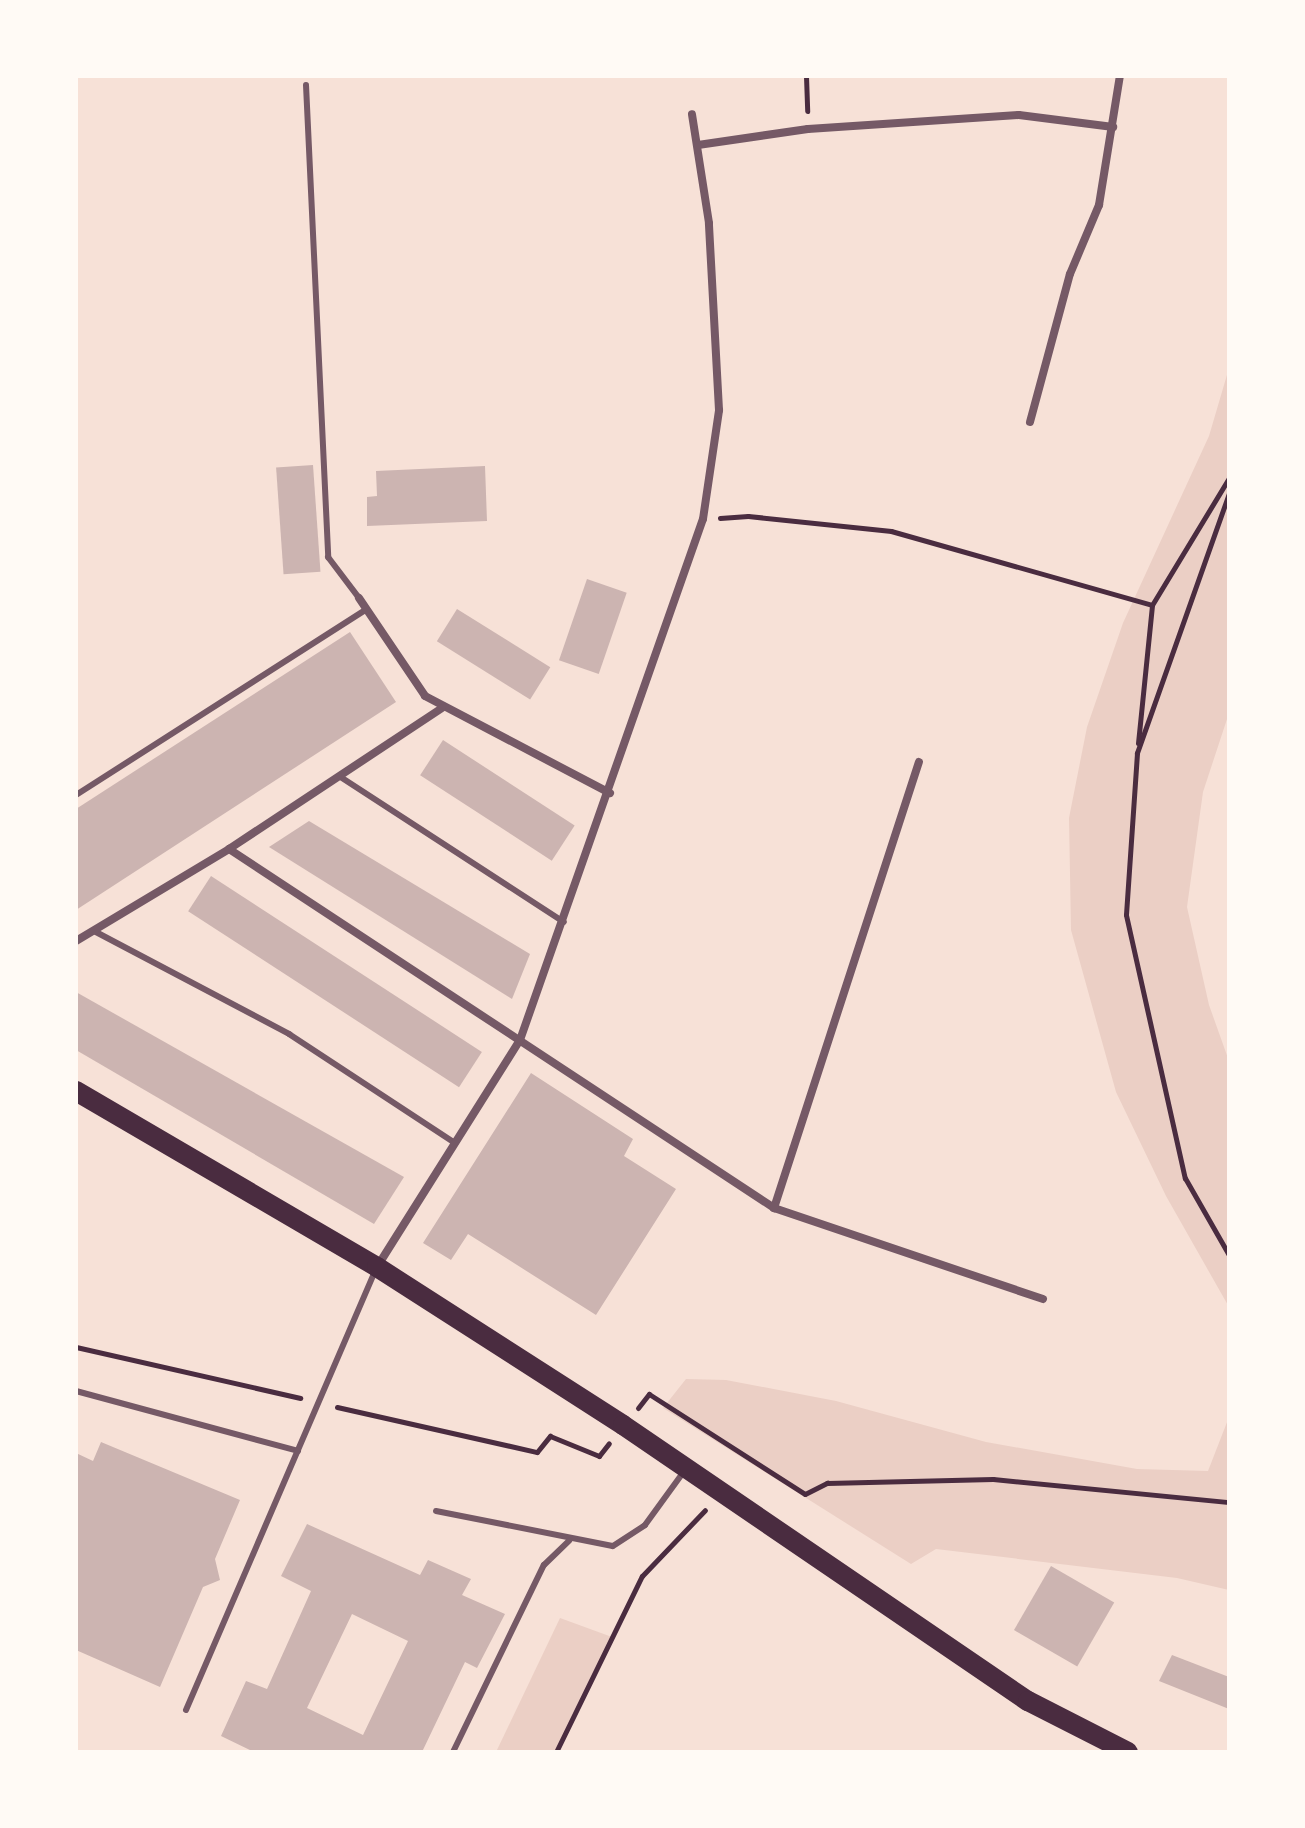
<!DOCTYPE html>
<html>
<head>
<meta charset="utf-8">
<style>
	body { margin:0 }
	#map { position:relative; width:1305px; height:1828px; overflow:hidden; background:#f7e1d7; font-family:"Asap Condensed",sans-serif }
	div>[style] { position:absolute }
	.green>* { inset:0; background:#ebcfc5 }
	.building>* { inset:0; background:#ccb4b1; transform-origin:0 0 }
	.path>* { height:5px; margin:-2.5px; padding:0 2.5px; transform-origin:2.5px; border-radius:2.5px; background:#4a2c40 }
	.service>* { height:6px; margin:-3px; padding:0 3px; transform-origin:3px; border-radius:3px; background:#755966 }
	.minor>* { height:8px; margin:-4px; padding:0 4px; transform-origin:4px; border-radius:4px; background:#755966 }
	.primary>* { height:20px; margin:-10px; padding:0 10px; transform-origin:10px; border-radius:10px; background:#4a2c40 }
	span { translate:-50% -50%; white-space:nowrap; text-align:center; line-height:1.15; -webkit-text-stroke:6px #fffaf5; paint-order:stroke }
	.frame { position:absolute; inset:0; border:78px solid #fffaf5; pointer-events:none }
</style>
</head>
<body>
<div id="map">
	<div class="green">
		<div style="clip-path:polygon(1229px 368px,1229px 713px,1203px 792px,1187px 907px,1209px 1005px,1229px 1061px,1229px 1307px,1166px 1196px,1116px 1092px,1071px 930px,1069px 818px,1087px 727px,1123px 623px,1209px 436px)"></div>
		<div style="clip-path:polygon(686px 1379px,726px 1380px,836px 1401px,986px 1442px,1137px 1469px,1208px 1471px,1229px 1417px,1229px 1590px,1177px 1578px,936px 1549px,911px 1564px,663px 1408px)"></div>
		<div style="clip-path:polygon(560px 1618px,612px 1637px,556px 1752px,496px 1752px)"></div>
	</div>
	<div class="building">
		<div style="left:313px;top:465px;width:107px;height:37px;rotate:86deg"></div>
		<div style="clip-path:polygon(485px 466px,487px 521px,367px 526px,367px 497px,377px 496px,376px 471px)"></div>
		<div style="left:587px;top:579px;width:42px;height:86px;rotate:19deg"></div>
		<div style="left:457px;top:609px;width:110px;height:38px;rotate:32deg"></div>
		<div style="clip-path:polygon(350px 632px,396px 702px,76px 910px,76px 809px)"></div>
		<div style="left:443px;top:740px;width:157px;height:42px;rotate:33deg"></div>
		<div style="clip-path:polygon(309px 821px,530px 954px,512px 999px,269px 847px)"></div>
		<div style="left:211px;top:876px;width:323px;height:42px;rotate:33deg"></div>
		<div style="clip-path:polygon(76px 992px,404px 1177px,374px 1224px,76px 1050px)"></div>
		<div style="clip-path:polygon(531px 1073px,633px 1139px,624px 1156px,676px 1189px,596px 1315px,468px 1234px,451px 1260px,423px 1243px)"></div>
		<div style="clip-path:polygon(101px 1442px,240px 1500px,215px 1559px,220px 1580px,203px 1587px,160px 1687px,76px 1650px,76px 1453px,93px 1461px)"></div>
		<div style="clip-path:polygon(evenodd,307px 1524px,420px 1575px,428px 1560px,471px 1579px,462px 1595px,505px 1614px,477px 1668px,465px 1662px,422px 1752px,254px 1752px,221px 1736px,246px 1681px,267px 1689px,311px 1591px,281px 1576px,307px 1524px,352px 1614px,408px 1641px,363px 1735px,307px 1708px,352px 1614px)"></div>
		<div style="left:1051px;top:1566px;width:73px;height:74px;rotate:30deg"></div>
		<div style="clip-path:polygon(1172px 1655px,1229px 1677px,1229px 1709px,1159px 1681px)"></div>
	</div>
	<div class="path">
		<div style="left:806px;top:76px;width:35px;rotate:88deg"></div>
		<div style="left:1229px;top:493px;width:276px;rotate:109.5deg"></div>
		<div style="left:1137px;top:753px;width:162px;rotate:93.9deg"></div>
		<div style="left:1126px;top:915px;width:270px;rotate:77.4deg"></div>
		<div style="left:1185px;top:1178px;width:89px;rotate:60.3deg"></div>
		<div style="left:720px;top:518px;width:28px;rotate:-4deg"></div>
		<div style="left:748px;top:516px;width:144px;rotate:6deg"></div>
		<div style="left:891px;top:531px;width:271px;rotate:15.8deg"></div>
		<div style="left:1138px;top:743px;width:139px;rotate:-84.2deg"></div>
		<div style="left:1152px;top:605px;width:149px;rotate:-58.8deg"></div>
		<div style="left:76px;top:1347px;width:230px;rotate:12.8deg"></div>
		<div style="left:337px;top:1407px;width:205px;rotate:12.7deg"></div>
		<div style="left:537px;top:1452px;width:21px;rotate:-51deg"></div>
		<div style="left:550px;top:1436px;width:53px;rotate:22.2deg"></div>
		<div style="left:599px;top:1456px;width:16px;rotate:-52deg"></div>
		<div style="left:638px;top:1408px;width:18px;rotate:-52deg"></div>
		<div style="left:649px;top:1394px;width:185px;rotate:32.7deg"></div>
		<div style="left:805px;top:1494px;width:25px;rotate:-27deg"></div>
		<div style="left:827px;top:1483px;width:166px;rotate:-1.4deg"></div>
		<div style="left:993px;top:1479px;width:237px;rotate:5.6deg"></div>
		<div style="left:556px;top:1752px;width:196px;rotate:-64deg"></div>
		<div style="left:642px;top:1576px;width:91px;rotate:-46.3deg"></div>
	</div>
	<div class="service">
		<div style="left:306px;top:85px;width:473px;rotate:87.3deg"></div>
		<div style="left:328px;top:557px;width:51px;rotate:52.9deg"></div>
		<div style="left:339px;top:776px;width:268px;rotate:33deg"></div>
		<div style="left:76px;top:795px;width:345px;rotate:-32.6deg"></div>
		<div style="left:94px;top:931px;width:221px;rotate:27.8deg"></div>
		<div style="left:289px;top:1034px;width:199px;rotate:33.3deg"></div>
		<div style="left:76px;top:1391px;width:230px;rotate:15.1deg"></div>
		<div style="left:436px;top:1511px;width:180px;rotate:11.2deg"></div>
		<div style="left:613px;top:1546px;width:38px;rotate:-33deg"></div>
		<div style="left:645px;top:1525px;width:68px;rotate:-54deg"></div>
		<div style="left:186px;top:1710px;width:480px;rotate:-66.7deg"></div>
		<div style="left:453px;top:1752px;width:208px;rotate:-64.1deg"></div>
		<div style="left:544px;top:1565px;width:35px;rotate:-44deg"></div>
	</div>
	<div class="minor">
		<div style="left:698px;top:145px;width:111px;rotate:-8.3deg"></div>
		<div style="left:808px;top:129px;width:211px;rotate:-3.8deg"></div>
		<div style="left:1019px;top:115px;width:95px;rotate:7.3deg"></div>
		<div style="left:1030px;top:422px;width:153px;rotate:-74.9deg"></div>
		<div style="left:1070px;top:274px;width:75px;rotate:-67.2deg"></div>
		<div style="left:1099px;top:205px;width:131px;rotate:-80.8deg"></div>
		<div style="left:359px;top:598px;width:118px;rotate:56deg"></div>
		<div style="left:425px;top:696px;width:209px;rotate:27.7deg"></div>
		<div style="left:229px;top:849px;width:653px;rotate:33.37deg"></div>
		<div style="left:774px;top:1208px;width:284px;rotate:18.7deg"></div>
		<div style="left:76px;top:941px;width:179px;rotate:-31deg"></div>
		<div style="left:229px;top:849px;width:255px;rotate:-33.5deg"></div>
		<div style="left:774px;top:1208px;width:469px;rotate:-72deg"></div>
		<div style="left:377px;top:1267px;width:268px;rotate:-57.8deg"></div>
		<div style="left:520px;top:1040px;width:552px;rotate:-70.65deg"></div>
		<div style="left:703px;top:519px;width:110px;rotate:-81.6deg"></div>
		<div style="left:719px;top:410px;width:187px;rotate:-93.1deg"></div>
		<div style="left:709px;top:223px;width:110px;rotate:-98.9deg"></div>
	</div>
	<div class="primary">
		<div style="left:76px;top:1091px;width:349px;rotate:30.3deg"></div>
		<div style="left:377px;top:1267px;width:292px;rotate:32.7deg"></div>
		<div style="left:623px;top:1425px;width:490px;rotate:34.3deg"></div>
		<div style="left:1028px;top:1701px;width:112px;rotate:27deg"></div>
	</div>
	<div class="frame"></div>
</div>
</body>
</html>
